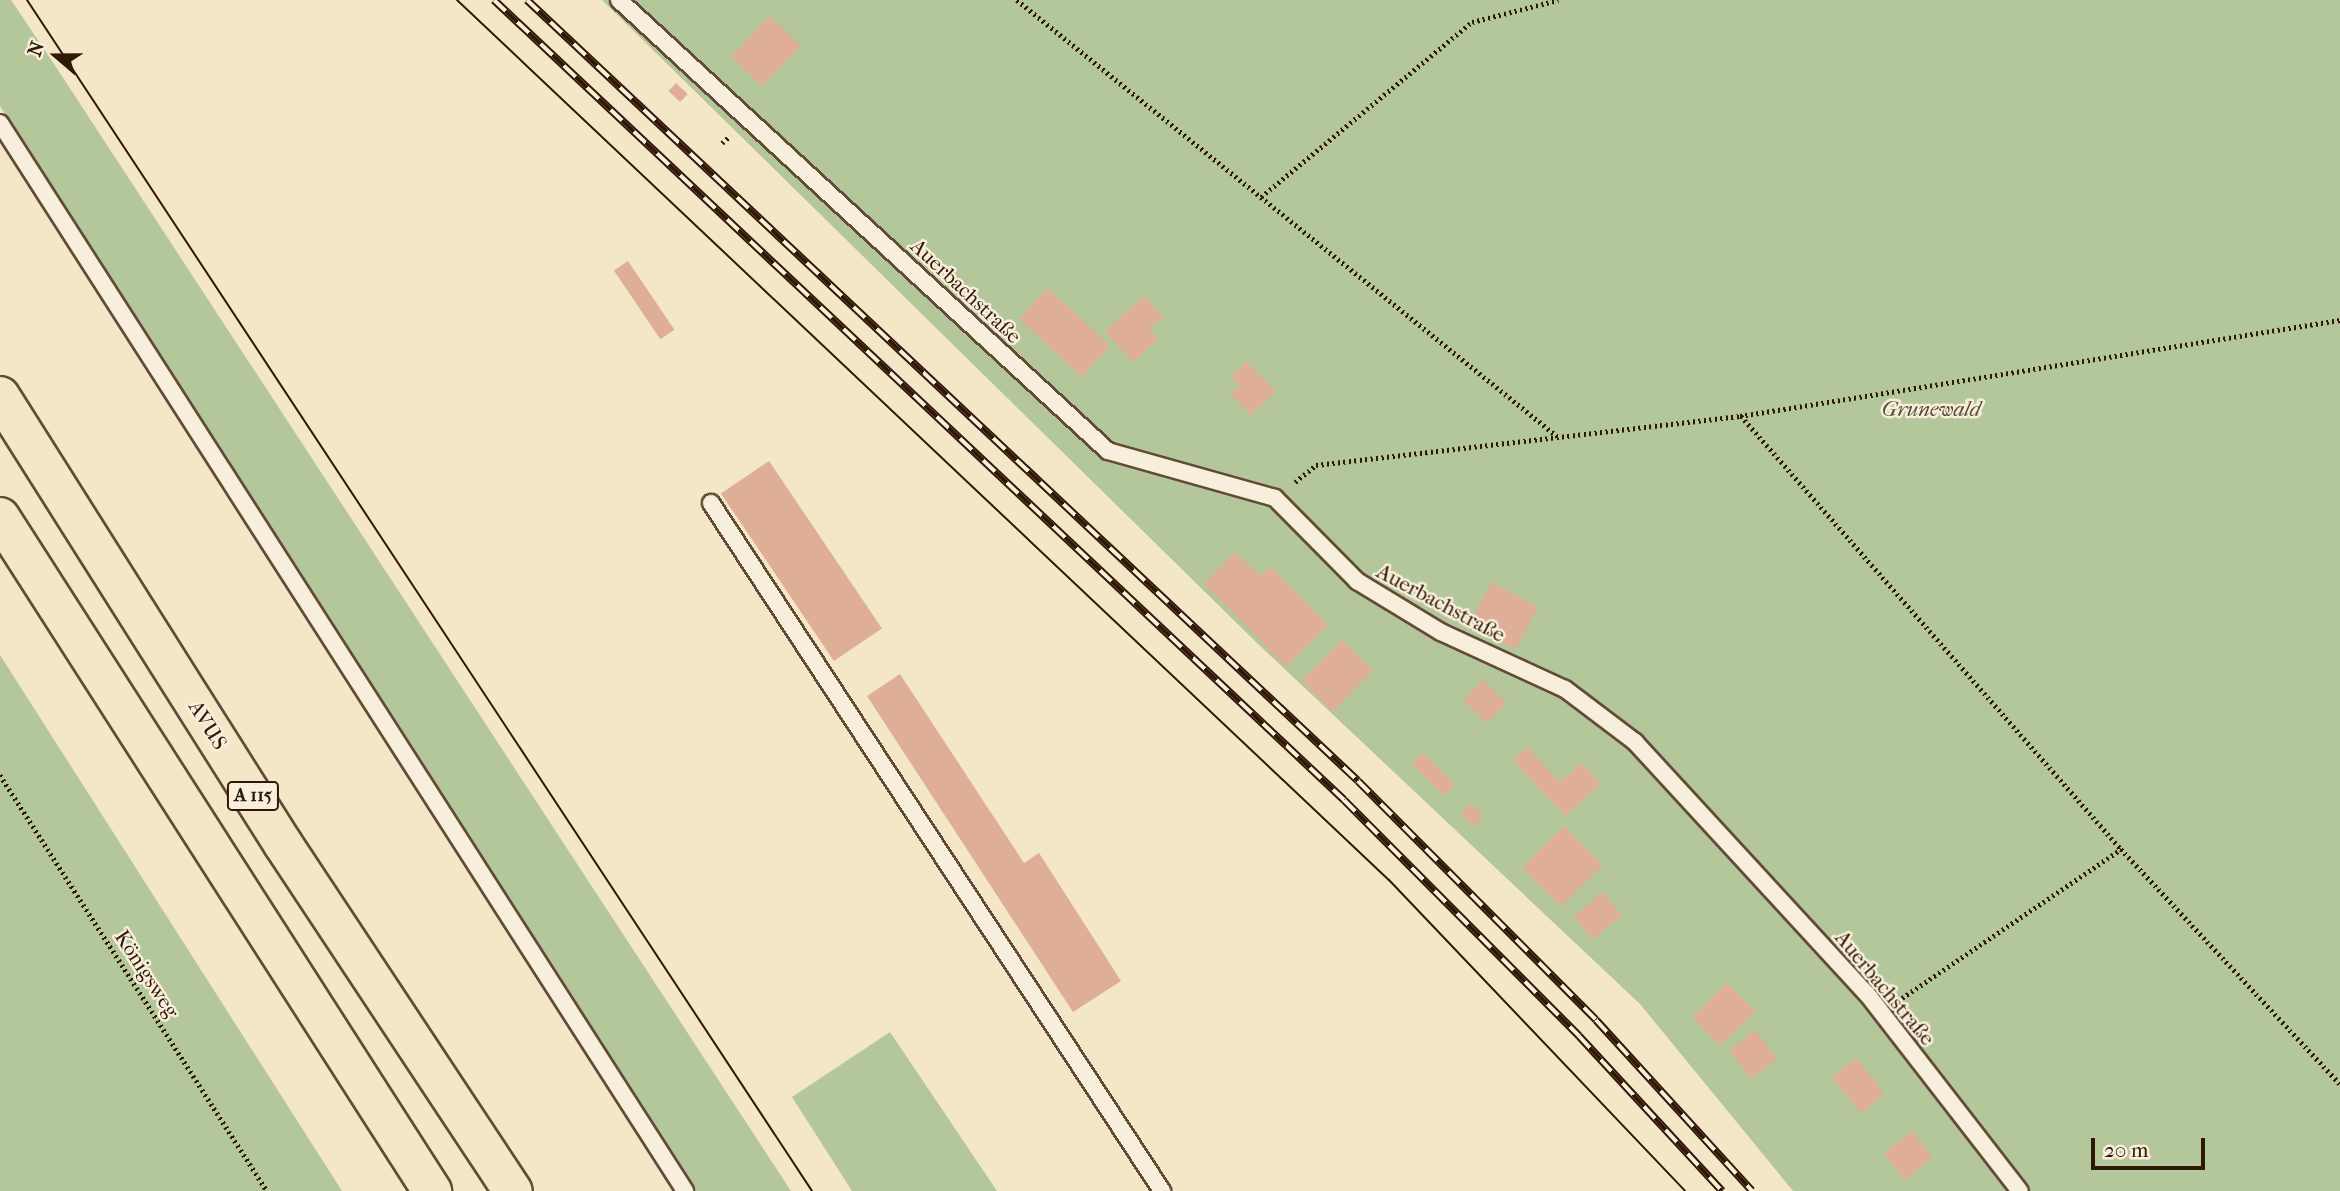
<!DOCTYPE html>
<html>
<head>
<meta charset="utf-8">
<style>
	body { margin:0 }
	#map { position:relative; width:2340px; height:1191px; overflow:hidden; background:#f3e7c7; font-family:"IM FELL French Canon",serif }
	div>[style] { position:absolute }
	.green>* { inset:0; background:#b4c79a }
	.building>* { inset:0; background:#deae96; transform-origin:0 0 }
	.path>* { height:4.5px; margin-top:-2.25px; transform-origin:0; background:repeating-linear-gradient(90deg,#311707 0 2px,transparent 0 5.5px) }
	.roads { filter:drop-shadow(2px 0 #624b37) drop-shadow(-2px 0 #624b37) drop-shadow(0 2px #624b37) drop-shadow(0 -2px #624b37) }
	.service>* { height:16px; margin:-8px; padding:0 8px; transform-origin:8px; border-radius:8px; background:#f7efdb }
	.motorway>* { height:38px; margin:-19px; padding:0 19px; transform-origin:19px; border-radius:19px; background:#f3e7c7 }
	.tram>* { height:2px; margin:-1px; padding:0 1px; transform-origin:1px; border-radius:1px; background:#311707 }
	.rail>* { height:8px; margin-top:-4px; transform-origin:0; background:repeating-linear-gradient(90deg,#f7efdb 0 16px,#311707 0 32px); box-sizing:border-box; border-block:2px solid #311707 }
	span { translate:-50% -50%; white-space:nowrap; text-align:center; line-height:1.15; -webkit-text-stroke:5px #f7efdb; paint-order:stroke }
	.shield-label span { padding:2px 5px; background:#f7efdb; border:2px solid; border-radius:5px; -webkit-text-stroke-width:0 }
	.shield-label { font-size:19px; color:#311707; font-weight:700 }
	.street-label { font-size:21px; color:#311707 }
	.park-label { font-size:21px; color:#584c33; font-style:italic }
	.north { position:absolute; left:21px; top:21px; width:70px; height:70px; -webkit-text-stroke:5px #f7efdb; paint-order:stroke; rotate:290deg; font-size:19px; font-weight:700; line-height:28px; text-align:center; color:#311707 }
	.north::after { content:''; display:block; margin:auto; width:24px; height:32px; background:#311707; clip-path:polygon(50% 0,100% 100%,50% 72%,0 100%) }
	.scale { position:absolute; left:2091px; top:1138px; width:114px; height:32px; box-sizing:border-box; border:4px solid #311707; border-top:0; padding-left:9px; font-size:21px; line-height:24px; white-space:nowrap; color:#311707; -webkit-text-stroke:5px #f7efdb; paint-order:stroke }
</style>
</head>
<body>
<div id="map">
	<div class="green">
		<div style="clip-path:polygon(0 0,11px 0,54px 64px,791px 1191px,673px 1191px,0 106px)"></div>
		<div style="clip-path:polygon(602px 0,2340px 0,2340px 1191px,1793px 1191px,1640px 1004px,1257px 643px)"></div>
		<div style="clip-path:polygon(0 655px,342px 1191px,0 1191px)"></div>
		<div style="clip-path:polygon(890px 1032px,997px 1191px,852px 1191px,792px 1097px)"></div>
	</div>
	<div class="building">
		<div style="left:770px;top:16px;width:43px;height:56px;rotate:44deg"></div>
		<div style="left:676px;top:83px;width:16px;height:11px;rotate:43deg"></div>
		<div style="left:628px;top:261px;width:83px;height:17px;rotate:56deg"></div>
		<div style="left:1048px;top:288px;width:85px;height:42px;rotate:43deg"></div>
		<div style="clip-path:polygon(1144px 296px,1163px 317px,1149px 329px,1159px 339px,1133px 362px,1105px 331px)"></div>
		<div style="clip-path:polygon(1246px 362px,1276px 391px,1251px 415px,1230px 394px,1240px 385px,1231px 377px)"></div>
		<div style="left:769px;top:461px;width:202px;height:58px;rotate:56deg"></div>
		<div style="clip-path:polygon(1235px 552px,1261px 576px,1271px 567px,1328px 625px,1286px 667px,1204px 584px)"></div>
		<div style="left:1492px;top:582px;width:53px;height:48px;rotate:29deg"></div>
		<div style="left:1342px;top:640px;width:44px;height:57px;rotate:45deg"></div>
		<div style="clip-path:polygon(900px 674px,1024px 863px,1039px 853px,1121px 981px,1073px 1012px,867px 696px)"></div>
		<div style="left:1483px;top:680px;width:33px;height:28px;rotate:44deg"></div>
		<div style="clip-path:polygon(1527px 747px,1560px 782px,1582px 763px,1601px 784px,1565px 816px,1513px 760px)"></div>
		<div style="left:1423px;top:753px;width:45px;height:16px;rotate:44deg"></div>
		<div style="left:1471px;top:803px;width:18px;height:15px;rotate:45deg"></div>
		<div style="left:1564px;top:826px;width:55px;height:59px;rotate:45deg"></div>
		<div style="left:1602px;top:892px;width:30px;height:38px;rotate:49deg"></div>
		<div style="left:1727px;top:983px;width:40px;height:49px;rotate:45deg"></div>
		<div style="left:1755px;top:1030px;width:36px;height:33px;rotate:52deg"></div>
		<div style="left:1856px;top:1058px;width:46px;height:31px;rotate:51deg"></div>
		<div style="left:1912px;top:1131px;width:34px;height:36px;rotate:52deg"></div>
	</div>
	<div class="path">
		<div style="left:1017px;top:0;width:694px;rotate:38.92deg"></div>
		<div style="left:722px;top:143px;width:11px;rotate:-41deg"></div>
		<div style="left:1261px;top:197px;width:274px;rotate:-39.7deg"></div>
		<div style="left:1472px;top:22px;width:89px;rotate:-14.3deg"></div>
		<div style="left:1741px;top:416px;width:576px;rotate:48.73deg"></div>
		<div style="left:2121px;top:849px;width:321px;rotate:47deg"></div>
		<div style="left:1295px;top:482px;width:27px;rotate:-39deg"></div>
		<div style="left:1316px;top:465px;width:427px;rotate:-6.6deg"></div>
		<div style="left:1740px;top:416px;width:608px;rotate:-9.09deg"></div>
		<div style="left:0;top:775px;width:494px;rotate:57.3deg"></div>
		<div style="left:1902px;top:998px;width:265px;rotate:-34.2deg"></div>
	</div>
	<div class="roads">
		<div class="service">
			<div style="left:619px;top:0;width:665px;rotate:42.69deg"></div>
			<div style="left:1108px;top:451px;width:173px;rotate:15.7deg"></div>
			<div style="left:1275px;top:498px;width:117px;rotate:45.3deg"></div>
			<div style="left:1357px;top:581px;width:98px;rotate:31.3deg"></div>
			<div style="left:1441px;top:632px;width:136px;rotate:24.7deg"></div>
			<div style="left:1565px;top:689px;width:88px;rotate:37.1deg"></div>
			<div style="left:1635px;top:742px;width:343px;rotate:47.4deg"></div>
			<div style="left:1867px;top:994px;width:249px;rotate:52.2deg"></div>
			<div style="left:0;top:123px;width:1269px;rotate:57.32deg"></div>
			<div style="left:711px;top:503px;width:823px;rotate:56.75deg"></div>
		</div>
		<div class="motorway">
			<div style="left:0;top:396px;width:530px;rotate:57.72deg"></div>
			<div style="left:283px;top:844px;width:416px;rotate:56.5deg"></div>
			<div style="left:0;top:517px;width:801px;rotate:57.34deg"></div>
		</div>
	</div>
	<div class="tram">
		<div style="left:27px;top:0;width:1426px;rotate:56.61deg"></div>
		<div style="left:457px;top:0;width:1282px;rotate:43.36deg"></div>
		<div style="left:1389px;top:880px;width:429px;rotate:46.4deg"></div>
	</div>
	<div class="rail">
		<div style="left:494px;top:0;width:1167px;rotate:43.26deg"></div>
		<div style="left:1344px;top:800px;width:333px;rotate:45.1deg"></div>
		<div style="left:1579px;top:1036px;width:211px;rotate:47.3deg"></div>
		<div style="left:527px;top:0;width:1140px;rotate:43.22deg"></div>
		<div style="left:1358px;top:781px;width:337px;rotate:45.1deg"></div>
		<div style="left:1596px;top:1020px;width:231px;rotate:47.6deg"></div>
	</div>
	<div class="shield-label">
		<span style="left:253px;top:796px">A 115</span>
	</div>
	<div class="street-label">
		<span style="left:966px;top:291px;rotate:43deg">Auerbachstraße</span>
		<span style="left:1441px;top:603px;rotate:28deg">Auerbachstraße</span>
		<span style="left:208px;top:725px;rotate:58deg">AVUS</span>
		<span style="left:147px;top:974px;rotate:57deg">Königsweg</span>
		<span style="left:1885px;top:988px;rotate:50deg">Auerbachstraße</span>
	</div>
	<div class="park-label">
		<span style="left:1931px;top:409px">Grunewald</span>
	</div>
	<div class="north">N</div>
	<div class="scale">20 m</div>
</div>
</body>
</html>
